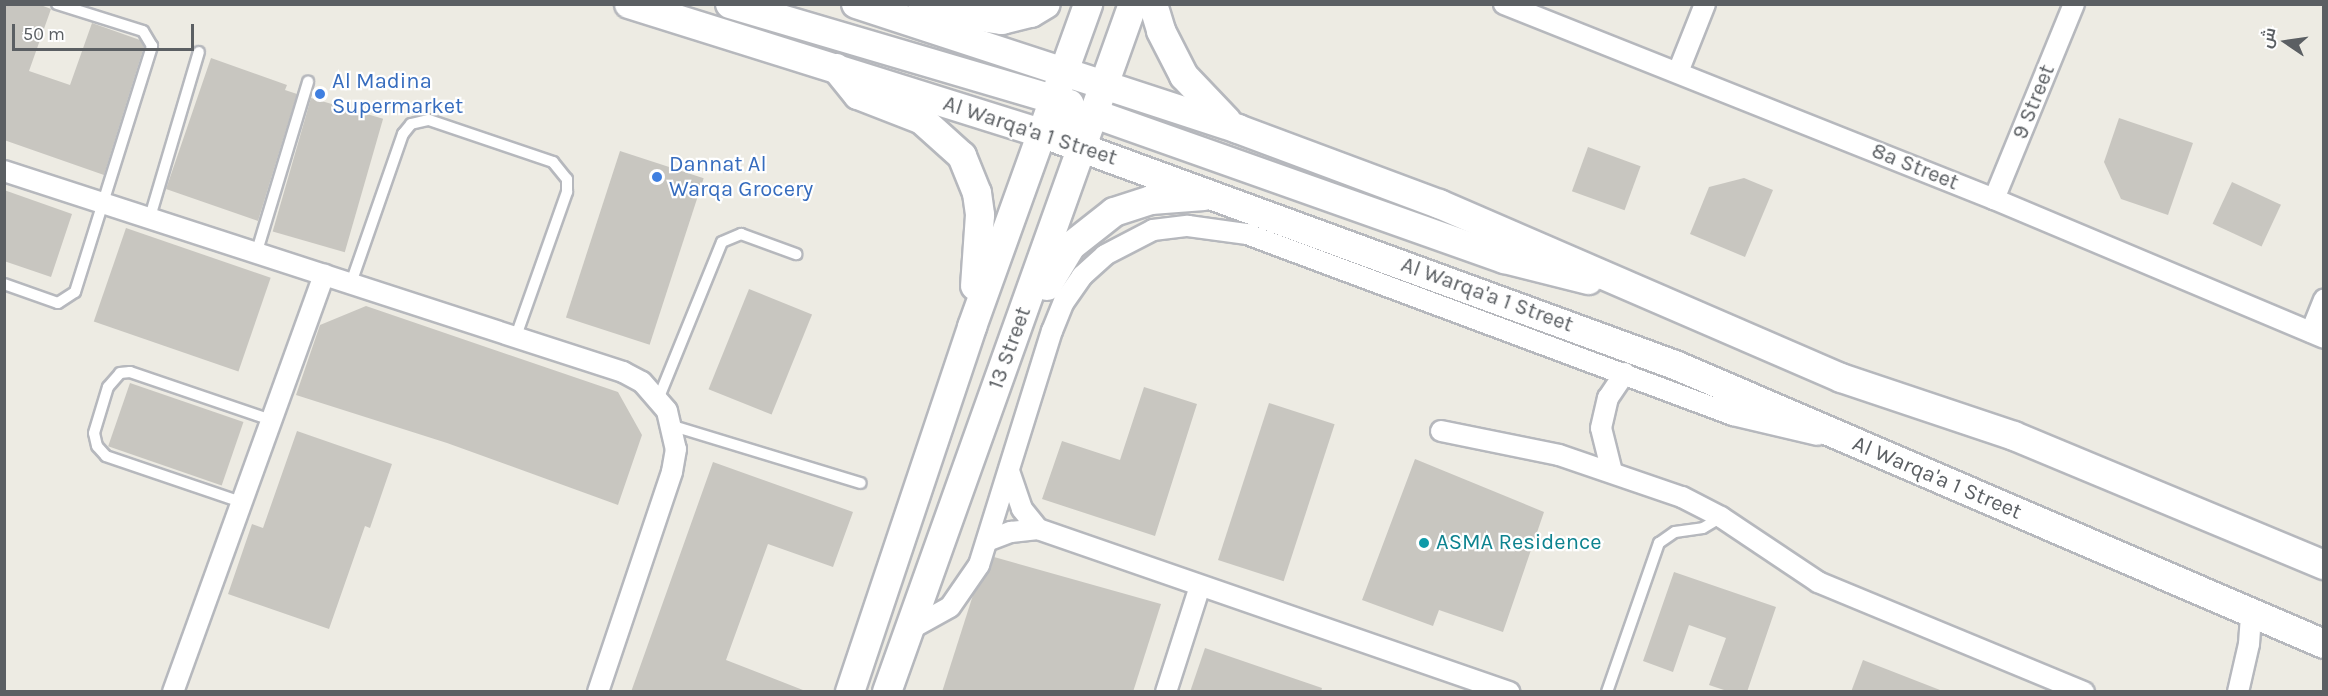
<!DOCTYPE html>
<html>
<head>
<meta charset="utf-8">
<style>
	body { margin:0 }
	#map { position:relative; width:2328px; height:696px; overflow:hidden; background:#edebe3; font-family:Karla,Cairo,sans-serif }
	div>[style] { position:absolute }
	.building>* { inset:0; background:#c8c6c0; transform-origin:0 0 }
	.roads { filter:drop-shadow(2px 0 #b6b8bd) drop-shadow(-2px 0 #b6b8bd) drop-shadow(0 2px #b6b8bd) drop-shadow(0 -2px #b6b8bd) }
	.lane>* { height:10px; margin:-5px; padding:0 5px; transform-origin:5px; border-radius:5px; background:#fff }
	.street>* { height:20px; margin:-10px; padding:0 10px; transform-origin:10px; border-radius:10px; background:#fff }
	.secondary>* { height:28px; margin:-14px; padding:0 14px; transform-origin:14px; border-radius:14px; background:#fff }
	.dots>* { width:16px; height:16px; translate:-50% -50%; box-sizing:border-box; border:3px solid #fff; border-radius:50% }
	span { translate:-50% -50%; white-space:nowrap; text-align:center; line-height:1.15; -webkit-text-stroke:4.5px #fff; paint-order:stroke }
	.shop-label { font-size:22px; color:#366cbe }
	.left { translate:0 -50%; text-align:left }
	.street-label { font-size:22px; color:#5b5f63 }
	.culture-label { font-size:22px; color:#0d838f }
	.frame { position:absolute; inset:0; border:6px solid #5b5f63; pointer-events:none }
	.north { position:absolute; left:2256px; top:12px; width:60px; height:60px; -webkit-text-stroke:4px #fff; paint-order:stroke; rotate:283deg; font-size:16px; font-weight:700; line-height:24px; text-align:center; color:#5b5f63 }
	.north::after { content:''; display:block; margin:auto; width:21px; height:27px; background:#5b5f63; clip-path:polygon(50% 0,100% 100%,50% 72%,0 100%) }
	.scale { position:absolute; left:12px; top:24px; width:182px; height:27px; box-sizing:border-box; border:3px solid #5b5f63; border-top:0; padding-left:8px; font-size:18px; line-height:21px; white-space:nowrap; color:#5b5f63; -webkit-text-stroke:4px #fff; paint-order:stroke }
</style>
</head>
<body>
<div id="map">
	<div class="building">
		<div style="clip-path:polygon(4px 4px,38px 4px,51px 9px,29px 71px,70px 85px,92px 23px,140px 40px,144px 47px,104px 175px,4px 140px)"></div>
		<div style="clip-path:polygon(211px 58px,287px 85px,285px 90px,297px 94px,258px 221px,166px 189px)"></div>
		<div style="left:311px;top:98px;width:75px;height:139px;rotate:16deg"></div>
		<div style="clip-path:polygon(2119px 118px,2193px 143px,2168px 215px,2121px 199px,2104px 162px)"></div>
		<div style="left:1588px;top:147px;width:56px;height:47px;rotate:20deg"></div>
		<div style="left:620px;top:151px;width:88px;height:175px;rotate:18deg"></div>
		<div style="clip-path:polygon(1744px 178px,1773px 190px,1745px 257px,1690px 234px,1709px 187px)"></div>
		<div style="left:2232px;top:182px;width:54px;height:46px;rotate:25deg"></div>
		<div style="clip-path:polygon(4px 190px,72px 214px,51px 277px,4px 261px)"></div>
		<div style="left:126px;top:228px;width:153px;height:99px;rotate:19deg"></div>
		<div style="left:749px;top:289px;width:68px;height:108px;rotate:22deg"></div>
		<div style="clip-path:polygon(366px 306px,618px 392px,642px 435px,618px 505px,447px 443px,296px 395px,320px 325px)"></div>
		<div style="left:130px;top:383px;width:120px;height:67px;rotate:19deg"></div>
		<div style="clip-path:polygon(1144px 387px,1197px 404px,1155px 536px,1042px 499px,1062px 441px,1120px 460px)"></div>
		<div style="left:1269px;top:403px;width:69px;height:165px;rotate:18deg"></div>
		<div style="clip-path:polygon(297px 431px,392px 464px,370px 528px,365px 526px,329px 629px,228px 594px,252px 524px,263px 528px)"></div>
		<div style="clip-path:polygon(1415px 459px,1544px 512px,1503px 632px,1439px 610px,1433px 626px,1362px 600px)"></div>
		<div style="clip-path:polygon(713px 462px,853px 512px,833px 567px,768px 544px,726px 660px,808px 692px,631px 692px)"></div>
		<div style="clip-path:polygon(994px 557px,1161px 604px,1133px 692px,942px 692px,973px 595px)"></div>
		<div style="clip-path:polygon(1674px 572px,1776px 607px,1747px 692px,1730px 692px,1709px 685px,1726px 638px,1689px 625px,1673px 672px,1643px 661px)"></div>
		<div style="clip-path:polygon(1205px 648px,1322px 688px,1321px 692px,1190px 692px)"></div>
		<div style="clip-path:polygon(1863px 660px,1940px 690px,1939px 692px,1851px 692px)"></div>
	</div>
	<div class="roads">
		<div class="lane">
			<div style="left:150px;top:217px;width:172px;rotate:-73.5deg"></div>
			<div style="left:257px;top:251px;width:177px;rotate:-73.2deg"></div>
			<div style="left:351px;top:283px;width:158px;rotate:-70.8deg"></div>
			<div style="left:403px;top:134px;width:13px;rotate:-51deg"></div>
			<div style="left:411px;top:124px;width:18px;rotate:-13deg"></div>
			<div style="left:429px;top:120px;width:131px;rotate:18.7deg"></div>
			<div style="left:553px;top:162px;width:22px;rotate:51deg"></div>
			<div style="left:567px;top:179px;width:13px;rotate:90deg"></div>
			<div style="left:567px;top:192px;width:156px;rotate:109.5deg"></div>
			<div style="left:4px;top:284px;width:57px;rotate:19.4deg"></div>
			<div style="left:58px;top:303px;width:20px;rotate:-33deg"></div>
			<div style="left:75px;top:292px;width:258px;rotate:-72.6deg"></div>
			<div style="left:152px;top:46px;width:17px;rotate:-121deg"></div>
			<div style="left:143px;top:31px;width:90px;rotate:-162.6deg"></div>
			<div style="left:659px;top:397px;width:167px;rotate:-67.9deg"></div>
			<div style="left:722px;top:242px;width:21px;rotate:-23deg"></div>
			<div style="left:741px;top:234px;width:59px;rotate:20deg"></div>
			<div style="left:673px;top:426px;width:196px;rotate:16.9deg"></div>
			<div style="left:241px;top:502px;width:143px;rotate:-161.2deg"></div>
			<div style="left:106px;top:456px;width:13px;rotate:-132deg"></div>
			<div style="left:97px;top:446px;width:13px;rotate:-103deg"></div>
			<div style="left:94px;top:433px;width:48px;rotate:-73.1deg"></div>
			<div style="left:108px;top:387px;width:18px;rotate:-49deg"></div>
			<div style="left:120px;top:373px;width:10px;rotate:-6deg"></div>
			<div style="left:130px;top:372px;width:149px;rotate:18.8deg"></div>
			<div style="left:1607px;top:692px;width:158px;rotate:-70.8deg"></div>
			<div style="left:1659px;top:543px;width:19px;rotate:-35deg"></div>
			<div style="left:1675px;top:532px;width:28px;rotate:-8deg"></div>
			<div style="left:1703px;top:528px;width:21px;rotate:-31deg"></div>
		</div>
		<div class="street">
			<div style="left:1504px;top:4px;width:527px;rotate:21.7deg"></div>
			<div style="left:1994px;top:199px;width:358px;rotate:22.8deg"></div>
			<div style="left:1678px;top:72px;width:73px;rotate:-68.3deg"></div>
			<div style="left:4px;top:171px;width:651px;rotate:17.99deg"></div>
			<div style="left:623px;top:372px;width:21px;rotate:28deg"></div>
			<div style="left:642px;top:382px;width:38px;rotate:49deg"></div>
			<div style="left:667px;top:411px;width:39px;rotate:77deg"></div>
			<div style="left:676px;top:449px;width:23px;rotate:100deg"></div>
			<div style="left:672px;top:472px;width:232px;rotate:108.6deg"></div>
			<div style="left:1994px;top:199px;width:211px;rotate:-67.7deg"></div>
			<div style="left:2311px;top:332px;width:35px;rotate:-68deg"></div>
			<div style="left:1441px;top:431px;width:120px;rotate:11.5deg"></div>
			<div style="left:1559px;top:455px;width:130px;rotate:18.9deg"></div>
			<div style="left:1682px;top:497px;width:44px;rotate:27.1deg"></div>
			<div style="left:1721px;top:517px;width:117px;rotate:33.8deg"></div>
			<div style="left:1818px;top:582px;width:288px;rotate:22.5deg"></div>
			<div style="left:1009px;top:471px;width:40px;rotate:71.1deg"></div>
			<div style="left:1022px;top:509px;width:26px;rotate:51deg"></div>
			<div style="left:1612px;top:472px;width:45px;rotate:-104deg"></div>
			<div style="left:1601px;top:428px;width:31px;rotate:-77deg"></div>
			<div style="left:1608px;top:398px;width:30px;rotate:-56deg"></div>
			<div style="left:987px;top:541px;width:26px;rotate:-21deg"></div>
			<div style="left:1011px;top:532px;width:27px;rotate:-6deg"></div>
			<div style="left:1038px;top:529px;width:499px;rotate:19.1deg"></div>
			<div style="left:905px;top:632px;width:51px;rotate:-29.1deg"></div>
			<div style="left:950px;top:607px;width:51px;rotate:-55.4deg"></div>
			<div style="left:979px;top:565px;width:245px;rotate:-72.7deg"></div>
			<div style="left:1052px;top:331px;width:31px;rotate:-68deg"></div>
			<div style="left:1064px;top:302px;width:32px;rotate:-55deg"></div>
			<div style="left:1082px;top:276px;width:31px;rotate:-42deg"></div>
			<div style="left:1105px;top:255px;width:54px;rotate:-27.5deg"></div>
			<div style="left:1153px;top:230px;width:35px;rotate:-7deg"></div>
			<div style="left:1188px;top:226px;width:60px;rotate:7.7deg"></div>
			<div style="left:1247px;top:234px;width:519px;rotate:20.43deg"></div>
			<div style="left:1733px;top:415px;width:87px;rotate:13.2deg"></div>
			<div style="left:173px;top:692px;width:444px;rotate:-70.1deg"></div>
			<div style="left:1166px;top:692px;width:111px;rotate:-72.2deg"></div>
			<div style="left:2238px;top:692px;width:49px;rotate:-77.1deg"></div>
			<div style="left:2249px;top:644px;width:32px;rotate:-86deg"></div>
		</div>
		<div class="secondary">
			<div style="left:629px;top:4px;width:432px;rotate:17.4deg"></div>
			<div style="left:1041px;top:133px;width:675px;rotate:20.1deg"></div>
			<div style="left:1675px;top:365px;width:706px;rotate:23.26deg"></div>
			<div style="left:730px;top:4px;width:354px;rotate:16.4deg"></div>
			<div style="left:856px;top:4px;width:402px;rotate:18.1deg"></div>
			<div style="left:1238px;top:129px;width:215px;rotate:20.5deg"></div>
			<div style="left:1439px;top:204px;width:438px;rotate:23.4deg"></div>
			<div style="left:1841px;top:378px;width:182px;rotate:18.5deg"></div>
			<div style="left:2014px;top:436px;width:336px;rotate:22.6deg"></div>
			<div style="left:1153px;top:4px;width:28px;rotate:73deg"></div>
			<div style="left:1161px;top:31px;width:51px;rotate:62.9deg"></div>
			<div style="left:1184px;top:76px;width:62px;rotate:46.3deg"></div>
			<div style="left:921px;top:13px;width:18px;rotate:-6deg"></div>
			<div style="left:939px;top:11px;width:64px;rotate:8.1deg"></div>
			<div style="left:1002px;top:20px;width:30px;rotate:-14deg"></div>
			<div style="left:1031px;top:13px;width:17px;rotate:-31deg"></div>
			<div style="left:836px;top:68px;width:35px;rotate:51deg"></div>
			<div style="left:858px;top:95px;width:69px;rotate:21.3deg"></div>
			<div style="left:922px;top:120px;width:54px;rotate:42deg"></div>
			<div style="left:962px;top:156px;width:40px;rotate:68deg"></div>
			<div style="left:977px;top:193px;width:22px;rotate:82deg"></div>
			<div style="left:980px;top:215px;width:71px;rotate:94deg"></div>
			<div style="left:1041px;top:133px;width:29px;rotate:-31deg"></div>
			<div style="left:1066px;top:118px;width:29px;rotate:-8deg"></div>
			<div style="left:1095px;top:114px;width:435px;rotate:19.5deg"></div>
			<div style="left:1505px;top:259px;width:86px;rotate:14.2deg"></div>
			<div style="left:1047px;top:286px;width:47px;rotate:-59deg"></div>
			<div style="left:1071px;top:246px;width:55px;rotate:-38.3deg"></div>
			<div style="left:1114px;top:212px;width:39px;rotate:-18deg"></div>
			<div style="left:1151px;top:200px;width:53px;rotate:-4.3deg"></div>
			<div style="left:850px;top:692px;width:385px;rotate:-71.5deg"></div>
			<div style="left:972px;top:327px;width:343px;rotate:-70.2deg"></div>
			<div style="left:887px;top:692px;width:731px;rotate:-70.33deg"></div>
		</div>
	</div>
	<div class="dots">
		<div style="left:320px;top:94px;background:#3f7fe0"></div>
		<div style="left:657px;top:177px;background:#3f7fe0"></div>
		<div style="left:1424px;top:543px;background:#0f9aa8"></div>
	</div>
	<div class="shop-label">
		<span class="left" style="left:332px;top:94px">Al Madina<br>Supermarket</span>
		<span class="left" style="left:669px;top:177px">Dannat Al<br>Warqa Grocery</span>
	</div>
	<div class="street-label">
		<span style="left:2034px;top:102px;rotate:-68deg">9 Street</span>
		<span style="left:1030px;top:131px;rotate:18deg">Al Warqa'a 1 Street</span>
		<span style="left:1915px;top:167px;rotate:22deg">8a Street</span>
		<span style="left:1487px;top:295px;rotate:20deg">Al Warqa'a 1 Street</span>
		<span style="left:1010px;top:348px;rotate:-70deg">13 Street</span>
		<span style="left:1937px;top:478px;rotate:23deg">Al Warqa'a 1 Street</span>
	</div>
	<div class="culture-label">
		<span class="left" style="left:1436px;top:543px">ASMA Residence</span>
	</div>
	<div class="frame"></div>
	<div class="north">ش</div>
	<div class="scale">50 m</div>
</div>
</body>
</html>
